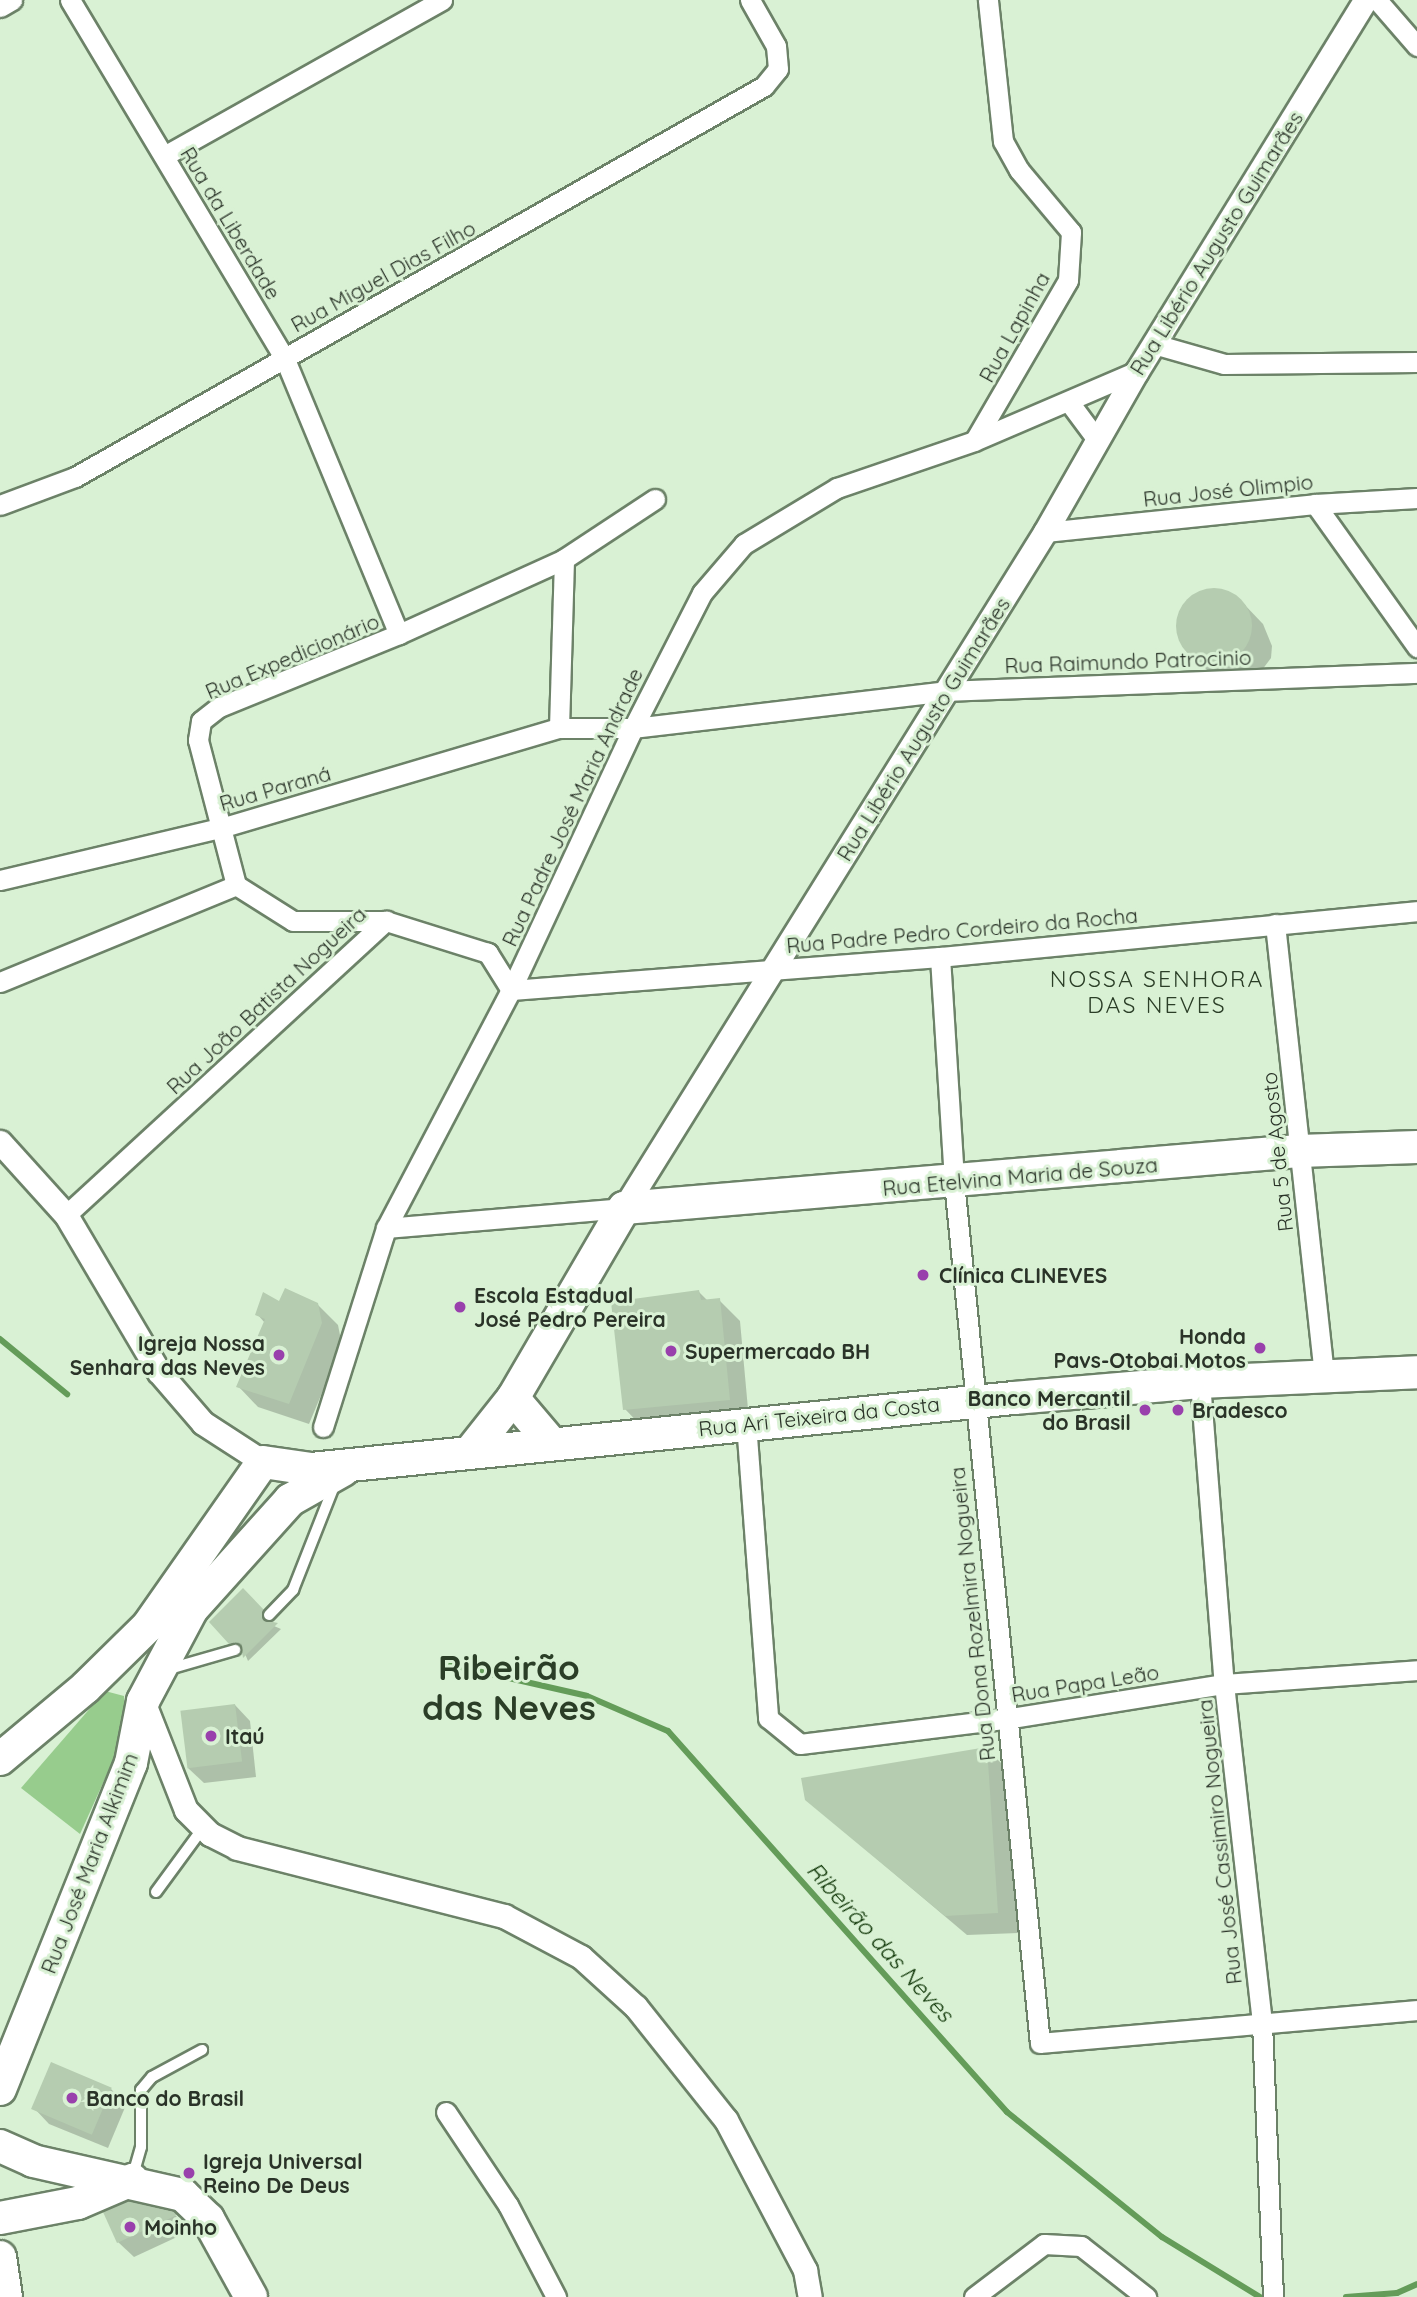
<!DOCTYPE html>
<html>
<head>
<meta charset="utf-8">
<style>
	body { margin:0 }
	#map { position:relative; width:1417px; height:2297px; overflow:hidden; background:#d9f1d4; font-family:Quicksand,sans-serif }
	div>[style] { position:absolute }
	.green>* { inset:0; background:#97cc8d }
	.shadow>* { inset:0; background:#0003 }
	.stream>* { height:6px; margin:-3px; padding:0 3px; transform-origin:3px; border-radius:3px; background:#649c59 }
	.building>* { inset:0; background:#b5ccb0; transform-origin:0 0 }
	.round { border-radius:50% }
	.roads { filter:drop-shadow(2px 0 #6c8268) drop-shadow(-2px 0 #6c8268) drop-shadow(0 2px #6c8268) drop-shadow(0 -2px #6c8268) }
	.service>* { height:10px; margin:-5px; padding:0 5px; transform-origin:5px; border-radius:5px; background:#fff }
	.minor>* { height:19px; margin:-9.5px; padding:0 9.5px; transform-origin:9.5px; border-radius:9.5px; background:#fff }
	.tertiary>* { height:23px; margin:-11.5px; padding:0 11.5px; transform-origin:11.5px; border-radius:11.5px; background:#fff }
	.trunk>* { height:32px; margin:-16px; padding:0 16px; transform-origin:16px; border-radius:16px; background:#fff }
	.dots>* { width:19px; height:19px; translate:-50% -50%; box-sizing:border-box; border:4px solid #d9f1d4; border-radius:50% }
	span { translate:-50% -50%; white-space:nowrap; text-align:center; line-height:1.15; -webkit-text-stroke:6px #d9f1d4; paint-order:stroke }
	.street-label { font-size:21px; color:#2a3328 }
	.poi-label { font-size:21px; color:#2a3328; font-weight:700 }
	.left { translate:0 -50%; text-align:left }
	.right { translate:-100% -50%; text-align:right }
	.neighbourhood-label { font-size:23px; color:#2b3e27; letter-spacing:2px }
	.water-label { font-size:23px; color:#0f3607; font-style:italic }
	.town-label { font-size:35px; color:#2b3e27; font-weight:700 }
</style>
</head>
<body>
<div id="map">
	<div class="green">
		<div style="clip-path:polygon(105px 1691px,124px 1696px,127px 1730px,80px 1834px,21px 1788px)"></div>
	</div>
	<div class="shadow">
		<div style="clip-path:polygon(1211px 590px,1222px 590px,1242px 602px,1263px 624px,1272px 646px,1271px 658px,1256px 678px,1211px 674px,1190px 653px,1178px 631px,1179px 619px,1190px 599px)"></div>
		<div style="clip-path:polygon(699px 1292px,708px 1301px,719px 1300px,740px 1321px,749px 1420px,645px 1430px,625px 1409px)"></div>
		<div style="clip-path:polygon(280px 1304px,317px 1304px,338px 1325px,342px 1345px,309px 1424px,258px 1407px,238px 1386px,265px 1323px,257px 1314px)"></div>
		<div style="clip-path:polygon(243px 1591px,268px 1616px,267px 1623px,281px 1629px,248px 1661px,243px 1649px,235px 1648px,211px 1623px)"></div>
		<div style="clip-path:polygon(235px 1705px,250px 1721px,256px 1777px,204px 1783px,188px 1768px)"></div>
		<div style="clip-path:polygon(987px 1749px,1007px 1769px,1018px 1933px,967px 1935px,806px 1799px)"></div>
		<div style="clip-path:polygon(111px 2089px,126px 2105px,108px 2148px,49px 2124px,34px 2108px)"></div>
		<div style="clip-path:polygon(129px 2203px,176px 2216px,190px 2231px,134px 2257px,118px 2242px)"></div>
	</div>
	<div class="stream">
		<div style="left:0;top:1339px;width:87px;rotate:39.4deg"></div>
		<div style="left:451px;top:1665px;width:139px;rotate:12.8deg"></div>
		<div style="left:587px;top:1696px;width:88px;rotate:23.4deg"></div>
		<div style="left:668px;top:1731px;width:510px;rotate:48.34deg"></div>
		<div style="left:1007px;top:2112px;width:199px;rotate:38.9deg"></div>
		<div style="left:1162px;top:2237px;width:115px;rotate:31.5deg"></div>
		<div style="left:1346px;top:2297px;width:51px;rotate:-4.5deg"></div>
		<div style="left:1397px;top:2293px;width:22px;rotate:-24deg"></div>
	</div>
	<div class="building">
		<div class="round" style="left:1176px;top:588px;width:76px;height:76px"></div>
		<div style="clip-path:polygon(285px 1288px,318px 1303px,322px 1323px,289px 1404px,236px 1387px,265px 1319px,255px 1315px,263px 1292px,279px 1301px)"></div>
		<div style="clip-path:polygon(699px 1290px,701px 1300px,720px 1298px,730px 1400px,623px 1410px,611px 1302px)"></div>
		<div style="clip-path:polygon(243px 1588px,264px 1610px,263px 1620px,278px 1623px,243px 1658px,241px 1645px,229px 1644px,209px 1622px)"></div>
		<div style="left:235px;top:1704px;width:58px;height:55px;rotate:83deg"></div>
		<div style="clip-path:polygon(987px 1747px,998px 1913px,945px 1916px,805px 1800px,801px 1778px)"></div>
		<div style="left:51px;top:2062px;width:66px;height:51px;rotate:23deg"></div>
		<div style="clip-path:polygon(128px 2201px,174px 2212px,177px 2215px,117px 2243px,103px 2212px)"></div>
	</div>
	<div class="roads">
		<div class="service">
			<div style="left:269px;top:1615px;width:35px;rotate:-46deg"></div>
			<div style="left:293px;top:1590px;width:112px;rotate:-68.5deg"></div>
			<div style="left:169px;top:1669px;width:69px;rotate:-16.1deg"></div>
			<div style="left:156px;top:1892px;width:79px;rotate:-53.7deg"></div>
			<div style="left:133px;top:2175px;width:29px;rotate:-74deg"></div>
			<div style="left:141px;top:2147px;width:57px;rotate:-90deg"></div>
			<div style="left:141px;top:2090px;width:17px;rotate:-50deg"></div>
			<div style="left:152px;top:2077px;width:57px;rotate:-28.4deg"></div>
		</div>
		<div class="minor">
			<div style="left:70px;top:0;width:416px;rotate:59.1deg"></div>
			<div style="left:284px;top:357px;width:300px;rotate:67.5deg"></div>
			<div style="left:1377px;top:0;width:61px;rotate:49deg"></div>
			<div style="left:0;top:7px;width:14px;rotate:-30deg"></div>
			<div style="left:164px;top:156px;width:319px;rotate:-29.3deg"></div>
			<div style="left:1154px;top:344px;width:73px;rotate:15.9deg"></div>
			<div style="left:1224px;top:364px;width:193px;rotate:-0.6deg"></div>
			<div style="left:1069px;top:402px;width:49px;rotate:53.4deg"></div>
			<div style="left:975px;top:440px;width:185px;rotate:-59.8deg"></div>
			<div style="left:1068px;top:280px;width:48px;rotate:-86.4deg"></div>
			<div style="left:1071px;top:232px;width:81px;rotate:-130deg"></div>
			<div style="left:1019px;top:170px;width:33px;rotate:-119deg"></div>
			<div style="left:1003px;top:141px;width:142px;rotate:-96.1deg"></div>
			<div style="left:1315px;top:504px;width:176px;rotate:54.5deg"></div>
			<div style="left:0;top:505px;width:80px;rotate:-20.5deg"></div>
			<div style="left:75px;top:477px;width:792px;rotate:-29.57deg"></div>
			<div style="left:764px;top:86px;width:22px;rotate:-51deg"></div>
			<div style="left:778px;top:69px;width:23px;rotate:-95deg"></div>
			<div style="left:776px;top:46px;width:53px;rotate:-119.5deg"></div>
			<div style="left:1045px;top:532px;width:271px;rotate:-5.9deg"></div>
			<div style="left:1315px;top:504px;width:102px;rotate:-3.4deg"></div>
			<div style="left:559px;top:728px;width:169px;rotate:-88.3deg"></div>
			<div style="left:0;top:880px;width:230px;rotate:-13.3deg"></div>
			<div style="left:224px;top:827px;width:349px;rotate:-16.5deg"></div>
			<div style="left:559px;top:728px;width:74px"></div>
			<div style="left:633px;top:728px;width:316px;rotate:-6.7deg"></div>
			<div style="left:947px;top:691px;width:470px;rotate:-2.2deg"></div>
			<div style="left:1275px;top:924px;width:453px;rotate:83.8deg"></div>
			<div style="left:940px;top:957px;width:225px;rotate:86.4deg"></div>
			<div style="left:954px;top:1182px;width:865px;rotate:84.3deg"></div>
			<div style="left:1040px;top:2043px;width:378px;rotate:-5deg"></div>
			<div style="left:0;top:982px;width:255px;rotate:-22.3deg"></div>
			<div style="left:511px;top:990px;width:44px;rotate:-121.9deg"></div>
			<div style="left:488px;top:953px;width:107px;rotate:-162.6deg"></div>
			<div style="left:386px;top:921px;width:93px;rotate:180deg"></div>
			<div style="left:293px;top:921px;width:67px;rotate:-147.7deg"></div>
			<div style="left:236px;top:885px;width:150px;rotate:-104.7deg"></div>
			<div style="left:198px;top:740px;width:19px;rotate:-81deg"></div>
			<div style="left:201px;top:721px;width:23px;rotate:-38deg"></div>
			<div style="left:219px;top:707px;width:194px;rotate:-22.1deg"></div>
			<div style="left:399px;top:634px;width:181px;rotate:-24.4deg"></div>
			<div style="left:564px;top:559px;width:109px;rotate:-33.4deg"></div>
			<div style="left:511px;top:990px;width:430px;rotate:-4.4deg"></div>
			<div style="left:940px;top:957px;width:479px;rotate:-5.5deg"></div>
			<div style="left:66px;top:1215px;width:435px;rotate:-42.6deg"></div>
			<div style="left:386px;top:1228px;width:239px;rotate:-4.8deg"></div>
			<div style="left:1200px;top:1382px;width:303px;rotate:85.5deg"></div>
			<div style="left:1224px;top:1684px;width:341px;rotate:83.6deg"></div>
			<div style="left:1262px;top:2023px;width:274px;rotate:87.7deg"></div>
			<div style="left:746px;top:1423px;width:296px;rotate:85.7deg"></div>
			<div style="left:768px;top:1718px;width:41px;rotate:39.1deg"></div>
			<div style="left:800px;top:1744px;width:207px;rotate:-7deg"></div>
			<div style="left:1005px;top:1719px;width:222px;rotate:-9.1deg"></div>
			<div style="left:1224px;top:1684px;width:194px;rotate:-4.1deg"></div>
			<div style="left:323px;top:1427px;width:209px;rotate:-72.4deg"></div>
			<div style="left:386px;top:1228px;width:269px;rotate:-62.3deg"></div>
			<div style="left:511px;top:990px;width:289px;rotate:-65deg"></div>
			<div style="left:633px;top:728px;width:152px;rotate:-62.9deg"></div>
			<div style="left:702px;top:593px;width:65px;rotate:-49.4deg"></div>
			<div style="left:744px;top:544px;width:109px;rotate:-31.1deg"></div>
			<div style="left:837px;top:488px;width:145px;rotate:-18.9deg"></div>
			<div style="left:974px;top:441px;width:177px;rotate:-23.2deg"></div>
			<div style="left:446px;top:2112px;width:112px;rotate:56.3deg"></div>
			<div style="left:508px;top:2205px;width:104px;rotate:62.4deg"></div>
			<div style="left:974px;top:2297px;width:88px;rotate:-37.1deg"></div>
			<div style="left:1044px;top:2244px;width:37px;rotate:3deg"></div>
			<div style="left:1081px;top:2246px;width:83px;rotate:38.1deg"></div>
		</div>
		<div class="tertiary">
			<div style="left:0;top:1142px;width:98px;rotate:47.9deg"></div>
			<div style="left:66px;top:1215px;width:182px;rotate:59.4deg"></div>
			<div style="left:159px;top:1372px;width:67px;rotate:49.2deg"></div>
			<div style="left:203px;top:1423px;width:72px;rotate:33deg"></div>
			<div style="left:624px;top:1208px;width:796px;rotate:-58.09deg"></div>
			<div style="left:1045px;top:532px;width:185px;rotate:-60.3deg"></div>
			<div style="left:1137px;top:371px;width:435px;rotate:-58.4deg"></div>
			<div style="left:143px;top:1701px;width:117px;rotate:68.5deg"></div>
			<div style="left:186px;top:1810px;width:34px;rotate:45deg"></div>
			<div style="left:210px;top:1834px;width:30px;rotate:27deg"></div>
			<div style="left:237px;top:1848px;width:276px;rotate:14.3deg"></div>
			<div style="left:504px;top:1916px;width:87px;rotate:28deg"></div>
			<div style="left:581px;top:1957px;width:74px;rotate:42.3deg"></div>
			<div style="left:636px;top:2007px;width:144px;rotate:51.5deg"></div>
			<div style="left:726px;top:2120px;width:170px;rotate:62.2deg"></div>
			<div style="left:805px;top:2270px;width:27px;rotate:80deg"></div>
		</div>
		<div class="trunk">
			<div style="left:513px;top:1398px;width:60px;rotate:49.7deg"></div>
			<div style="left:471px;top:1451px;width:68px;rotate:-51.6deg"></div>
			<div style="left:513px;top:1398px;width:220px;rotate:-59.7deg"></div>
			<div style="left:624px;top:1208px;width:677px;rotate:-4.83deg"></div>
			<div style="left:1299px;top:1151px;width:118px;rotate:-1.9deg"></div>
			<div style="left:263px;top:1462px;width:49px;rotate:8.3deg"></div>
			<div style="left:311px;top:1469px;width:707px;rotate:-5.77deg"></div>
			<div style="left:1014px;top:1398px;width:187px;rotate:-4.9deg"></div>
			<div style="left:1200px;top:1382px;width:217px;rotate:-2.6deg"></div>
			<div style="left:0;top:1759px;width:112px;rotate:-39.9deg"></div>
			<div style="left:86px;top:1687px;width:87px;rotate:-44.5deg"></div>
			<div style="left:148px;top:1626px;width:200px;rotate:-55deg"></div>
			<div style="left:0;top:2089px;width:351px;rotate:-68.1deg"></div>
			<div style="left:131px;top:1763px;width:63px;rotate:-79deg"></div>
			<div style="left:143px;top:1701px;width:104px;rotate:-62deg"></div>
			<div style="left:192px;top:1609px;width:147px;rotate:-48deg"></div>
			<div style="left:290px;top:1500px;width:61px;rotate:-29.5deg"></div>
			<div style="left:0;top:2146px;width:36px;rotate:24deg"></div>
			<div style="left:33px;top:2161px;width:154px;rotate:12.8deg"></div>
			<div style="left:183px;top:2195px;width:35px;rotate:44deg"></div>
			<div style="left:208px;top:2219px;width:89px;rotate:61.1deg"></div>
			<div style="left:0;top:2218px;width:79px;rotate:-10.9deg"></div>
			<div style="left:78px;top:2203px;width:59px;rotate:-23.1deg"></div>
			<div style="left:0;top:2257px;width:40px;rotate:81.5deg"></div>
		</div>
	</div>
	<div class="dots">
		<div style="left:923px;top:1275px;background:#9940ac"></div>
		<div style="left:460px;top:1307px;background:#9940ac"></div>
		<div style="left:1260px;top:1348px;background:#9940ac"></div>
		<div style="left:671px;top:1351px;background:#9940ac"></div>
		<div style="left:279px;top:1355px;background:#9940ac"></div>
		<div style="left:1145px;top:1410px;background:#9940ac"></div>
		<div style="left:1178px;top:1410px;background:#9940ac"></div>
		<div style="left:211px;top:1736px;background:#9940ac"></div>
		<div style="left:72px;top:2098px;background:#9940ac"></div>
		<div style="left:189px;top:2173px;background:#9940ac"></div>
		<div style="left:130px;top:2227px;background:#9940ac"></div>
	</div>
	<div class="street-label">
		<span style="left:231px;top:223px;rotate:59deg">Rua da Liberdade</span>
		<span style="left:1216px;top:243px;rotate:-58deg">Rua Libério Augusto Guimarães</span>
		<span style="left:383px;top:276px;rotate:-29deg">Rua Miguel Dias Filho</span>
		<span style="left:1014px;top:327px;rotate:-61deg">Rua Lapinha</span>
		<span style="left:1228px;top:490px;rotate:-6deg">Rua José Olimpio</span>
		<span style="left:292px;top:656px;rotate:-23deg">Rua Expedicionário</span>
		<span style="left:1128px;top:661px;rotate:-2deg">Rua Raimundo Patrocinio</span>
		<span style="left:923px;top:729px;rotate:-58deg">Rua Libério Augusto Guimarães</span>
		<span style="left:275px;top:788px;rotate:-16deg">Rua Paraná</span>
		<span style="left:572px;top:807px;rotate:-65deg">Rua Padre José Maria Andrade</span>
		<span style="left:962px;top:930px;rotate:-5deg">Rua Padre Pedro Cordeiro da Rocha</span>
		<span style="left:266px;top:1000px;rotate:-43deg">Rua João Batista Nogueira</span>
		<span style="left:1277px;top:1152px;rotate:-96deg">Rua 5 de Agosto</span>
		<span style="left:1020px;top:1176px;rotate:-5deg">Rua Etelvina Maria de Souza</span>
		<span style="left:819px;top:1416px;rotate:-6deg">Rua Ari Teixeira da Costa</span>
		<span style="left:972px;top:1614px;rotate:-96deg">Rua Dona Rozelmira Nogueira</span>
		<span style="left:1085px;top:1683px;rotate:-9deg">Rua Papa Leão</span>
		<span style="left:1219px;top:1842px;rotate:-96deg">Rua José Cassimiro Nogueira</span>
		<span style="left:89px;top:1863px;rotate:-69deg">Rua José Maria Alkimim</span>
	</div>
	<div class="poi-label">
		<span class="left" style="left:939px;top:1275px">Clínica CLINEVES</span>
		<span class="left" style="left:474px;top:1307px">Escola Estadual<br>José Pedro Pereira</span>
		<span class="right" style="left:1246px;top:1348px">Honda<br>Pavs-Otobai Motos</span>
		<span class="right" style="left:265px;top:1355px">Igreja Nossa<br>Senhara das Neves</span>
		<span class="left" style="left:685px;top:1351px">Supermercado BH</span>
		<span class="right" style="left:1131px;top:1410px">Banco Mercantil<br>do Brasil</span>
		<span class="left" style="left:1192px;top:1410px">Bradesco</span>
		<span class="left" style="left:225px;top:1736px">Itaú</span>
		<span class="left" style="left:86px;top:2098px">Banco do Brasil</span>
		<span class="left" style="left:203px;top:2173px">Igreja Universal<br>Reino De Deus</span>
		<span class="left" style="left:144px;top:2227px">Moinho</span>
	</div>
	<div class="neighbourhood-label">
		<span style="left:1157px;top:992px">NOSSA SENHORA<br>DAS NEVES</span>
	</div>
	<div class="water-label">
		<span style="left:880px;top:1942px;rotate:48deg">Ribeirão das Neves</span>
	</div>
	<div class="town-label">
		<span style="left:509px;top:1687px">Ribeirão<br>das Neves</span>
	</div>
</div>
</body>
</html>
